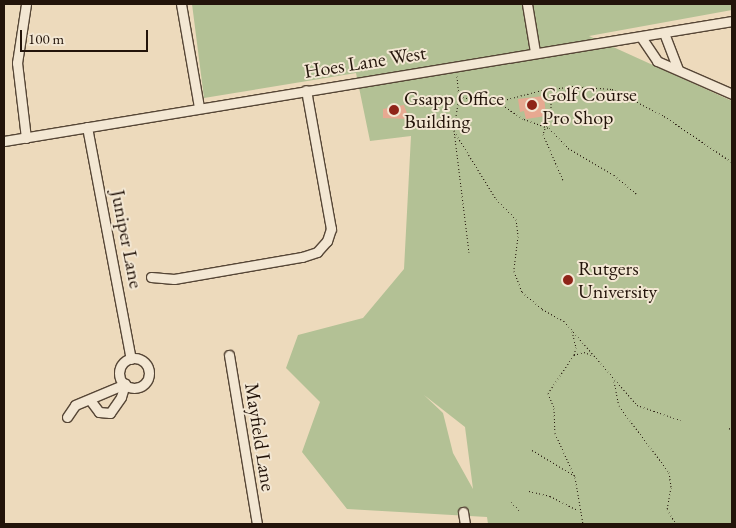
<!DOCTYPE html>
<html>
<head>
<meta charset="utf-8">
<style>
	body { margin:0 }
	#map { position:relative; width:736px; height:528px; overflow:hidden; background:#eddabc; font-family:"EB Garamond",serif }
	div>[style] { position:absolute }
	.green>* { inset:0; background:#b3c195 }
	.building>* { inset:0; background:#e7a991 }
	.path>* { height:1px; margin-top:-0.5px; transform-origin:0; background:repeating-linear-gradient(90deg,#23140a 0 1px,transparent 0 3.5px) }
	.roads { filter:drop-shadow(1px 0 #564636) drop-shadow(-1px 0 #564636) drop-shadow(0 1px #564636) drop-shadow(0 -1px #564636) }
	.minor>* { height:9px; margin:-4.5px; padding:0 4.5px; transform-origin:4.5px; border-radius:4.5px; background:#f3e7d3 }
	.minor>.ring { margin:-4.5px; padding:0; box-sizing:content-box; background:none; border:9px solid #f3e7d3; border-radius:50% }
	.dots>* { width:14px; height:14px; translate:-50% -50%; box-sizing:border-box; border:2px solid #f3e7d3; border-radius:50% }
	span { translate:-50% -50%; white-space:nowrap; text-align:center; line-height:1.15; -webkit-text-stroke:4px #f3e7d3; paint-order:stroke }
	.street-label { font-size:20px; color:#23140a }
	.poi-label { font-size:20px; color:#23140a }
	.left { translate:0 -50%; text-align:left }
	.frame { position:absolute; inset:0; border:5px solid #23140a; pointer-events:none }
	.scale { position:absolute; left:20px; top:30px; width:128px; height:22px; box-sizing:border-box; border:2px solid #23140a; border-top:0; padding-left:6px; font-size:15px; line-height:18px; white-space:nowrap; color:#23140a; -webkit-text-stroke:4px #f3e7d3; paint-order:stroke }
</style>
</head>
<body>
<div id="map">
	<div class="green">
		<div style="clip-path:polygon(evenodd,192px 4px,732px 4px,732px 10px,589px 36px,732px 101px,732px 524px,488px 524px,487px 517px,347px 509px,302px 452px,320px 402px,286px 368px,298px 335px,363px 318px,404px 269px,411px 136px,370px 141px,356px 73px,204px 98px,192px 4px,424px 395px,465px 427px,473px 489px,453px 453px,443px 413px,424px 395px)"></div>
	</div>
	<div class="building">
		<div style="clip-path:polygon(544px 96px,546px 116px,526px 119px,524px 111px,520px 112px,518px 99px)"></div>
		<div style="clip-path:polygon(404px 105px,409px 119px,383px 118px,383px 109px)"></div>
	</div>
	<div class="path">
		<div style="left:457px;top:76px;width:21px;rotate:85deg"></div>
		<div style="left:459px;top:97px;width:33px;rotate:99deg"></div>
		<div style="left:454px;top:130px;width:123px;rotate:83deg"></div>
		<div style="left:551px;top:89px;width:23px;rotate:90deg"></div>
		<div style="left:551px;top:112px;width:23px;rotate:110deg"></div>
		<div style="left:543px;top:134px;width:50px;rotate:66.5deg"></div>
		<div style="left:459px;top:97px;width:38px;rotate:7deg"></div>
		<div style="left:497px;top:102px;width:42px;rotate:-15deg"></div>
		<div style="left:538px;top:91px;width:34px;rotate:-8deg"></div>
		<div style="left:572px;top:86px;width:40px;rotate:4.3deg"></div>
		<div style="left:612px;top:89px;width:59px;rotate:27.4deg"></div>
		<div style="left:664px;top:116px;width:82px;rotate:34.1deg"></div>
		<div style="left:499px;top:103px;width:30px;rotate:33deg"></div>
		<div style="left:524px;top:119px;width:27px;rotate:20deg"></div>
		<div style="left:549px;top:128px;width:28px;rotate:46deg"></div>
		<div style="left:568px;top:148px;width:53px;rotate:30.4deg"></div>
		<div style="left:614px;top:175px;width:31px;rotate:40deg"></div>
		<div style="left:454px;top:131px;width:80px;rotate:58.3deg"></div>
		<div style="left:496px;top:199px;width:28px;rotate:45deg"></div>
		<div style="left:516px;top:219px;width:17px;rotate:83deg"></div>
		<div style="left:518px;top:236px;width:35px;rotate:97deg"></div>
		<div style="left:514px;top:271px;width:22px;rotate:69deg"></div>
		<div style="left:522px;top:292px;width:26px;rotate:40deg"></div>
		<div style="left:542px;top:309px;width:25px;rotate:29deg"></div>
		<div style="left:564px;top:321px;width:111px;rotate:49deg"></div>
		<div style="left:637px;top:405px;width:46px;rotate:19.2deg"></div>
		<div style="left:572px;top:331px;width:16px;rotate:76deg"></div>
		<div style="left:576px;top:347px;width:8px;rotate:104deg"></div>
		<div style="left:574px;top:355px;width:46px;rotate:124.4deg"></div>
		<div style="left:548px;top:393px;width:16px;rotate:68deg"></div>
		<div style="left:554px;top:408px;width:25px;rotate:88deg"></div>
		<div style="left:555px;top:433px;width:48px;rotate:65.6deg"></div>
		<div style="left:575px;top:477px;width:48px;rotate:80.3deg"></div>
		<div style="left:574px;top:355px;width:10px;rotate:-17deg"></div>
		<div style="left:584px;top:352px;width:9px;rotate:21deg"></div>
		<div style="left:614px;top:381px;width:25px;rotate:79deg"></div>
		<div style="left:619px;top:406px;width:83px;rotate:52.9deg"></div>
		<div style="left:669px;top:472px;width:15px;rotate:82deg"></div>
		<div style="left:671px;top:487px;width:22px;rotate:100deg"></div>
		<div style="left:667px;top:509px;width:17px;rotate:59deg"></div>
		<div style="left:729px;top:428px;width:4px;rotate:34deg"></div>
		<div style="left:532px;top:450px;width:50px;rotate:31.2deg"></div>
		<div style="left:529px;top:491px;width:22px;rotate:13deg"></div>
		<div style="left:550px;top:496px;width:31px;rotate:27deg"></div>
		<div style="left:511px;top:502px;width:13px;rotate:45deg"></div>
	</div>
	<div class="roads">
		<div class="minor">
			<div style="left:181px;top:4px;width:105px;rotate:80.1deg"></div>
			<div style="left:527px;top:4px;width:49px;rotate:80.5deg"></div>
			<div style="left:664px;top:33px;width:39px;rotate:69deg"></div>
			<div style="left:641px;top:37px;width:29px;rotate:56deg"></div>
			<div style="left:657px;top:61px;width:82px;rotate:23.7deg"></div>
			<div style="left:87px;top:127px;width:236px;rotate:79.3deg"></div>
			<div style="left:26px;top:138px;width:76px;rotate:-96.8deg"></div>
			<div style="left:17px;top:63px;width:60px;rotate:-81.3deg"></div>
			<div style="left:4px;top:141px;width:738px;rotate:-9.36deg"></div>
			<div style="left:151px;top:277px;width:23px;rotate:5deg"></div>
			<div style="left:174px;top:279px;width:130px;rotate:-9.8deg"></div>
			<div style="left:302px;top:257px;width:16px;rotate:-18deg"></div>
			<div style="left:317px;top:252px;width:15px;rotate:-48deg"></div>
			<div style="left:327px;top:241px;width:13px;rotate:-72deg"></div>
			<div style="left:331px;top:229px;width:141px;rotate:-100.2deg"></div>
			<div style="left:229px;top:355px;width:171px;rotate:80.6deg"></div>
			<div class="ring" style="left:119px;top:358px;width:21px;height:21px"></div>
			<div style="left:90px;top:400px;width:15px;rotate:53deg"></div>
			<div style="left:99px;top:412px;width:11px;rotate:5deg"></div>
			<div style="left:110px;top:413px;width:19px;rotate:-55deg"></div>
			<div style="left:121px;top:397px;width:14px;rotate:-73deg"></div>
			<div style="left:67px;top:417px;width:14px;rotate:-56deg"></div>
			<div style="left:75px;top:405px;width:54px;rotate:-22.8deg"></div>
			<div style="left:463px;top:512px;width:12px;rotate:81deg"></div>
		</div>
	</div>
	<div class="dots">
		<div style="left:532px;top:105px;background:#8f2418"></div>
		<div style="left:394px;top:110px;background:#8f2418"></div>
		<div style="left:568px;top:280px;background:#8f2418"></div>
	</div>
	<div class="street-label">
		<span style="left:365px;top:62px;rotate:-9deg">Hoes Lane West</span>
		<span style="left:127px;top:239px;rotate:79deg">Juniper Lane</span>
		<span style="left:260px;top:437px;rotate:81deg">Mayfield Lane</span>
	</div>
	<div class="poi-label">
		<span class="left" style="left:542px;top:106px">Golf Course<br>Pro Shop</span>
		<span class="left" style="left:404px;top:110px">Gsapp Office<br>Building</span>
		<span class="left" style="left:578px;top:280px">Rutgers<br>University</span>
	</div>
	<div class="frame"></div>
	<div class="scale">100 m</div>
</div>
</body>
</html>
